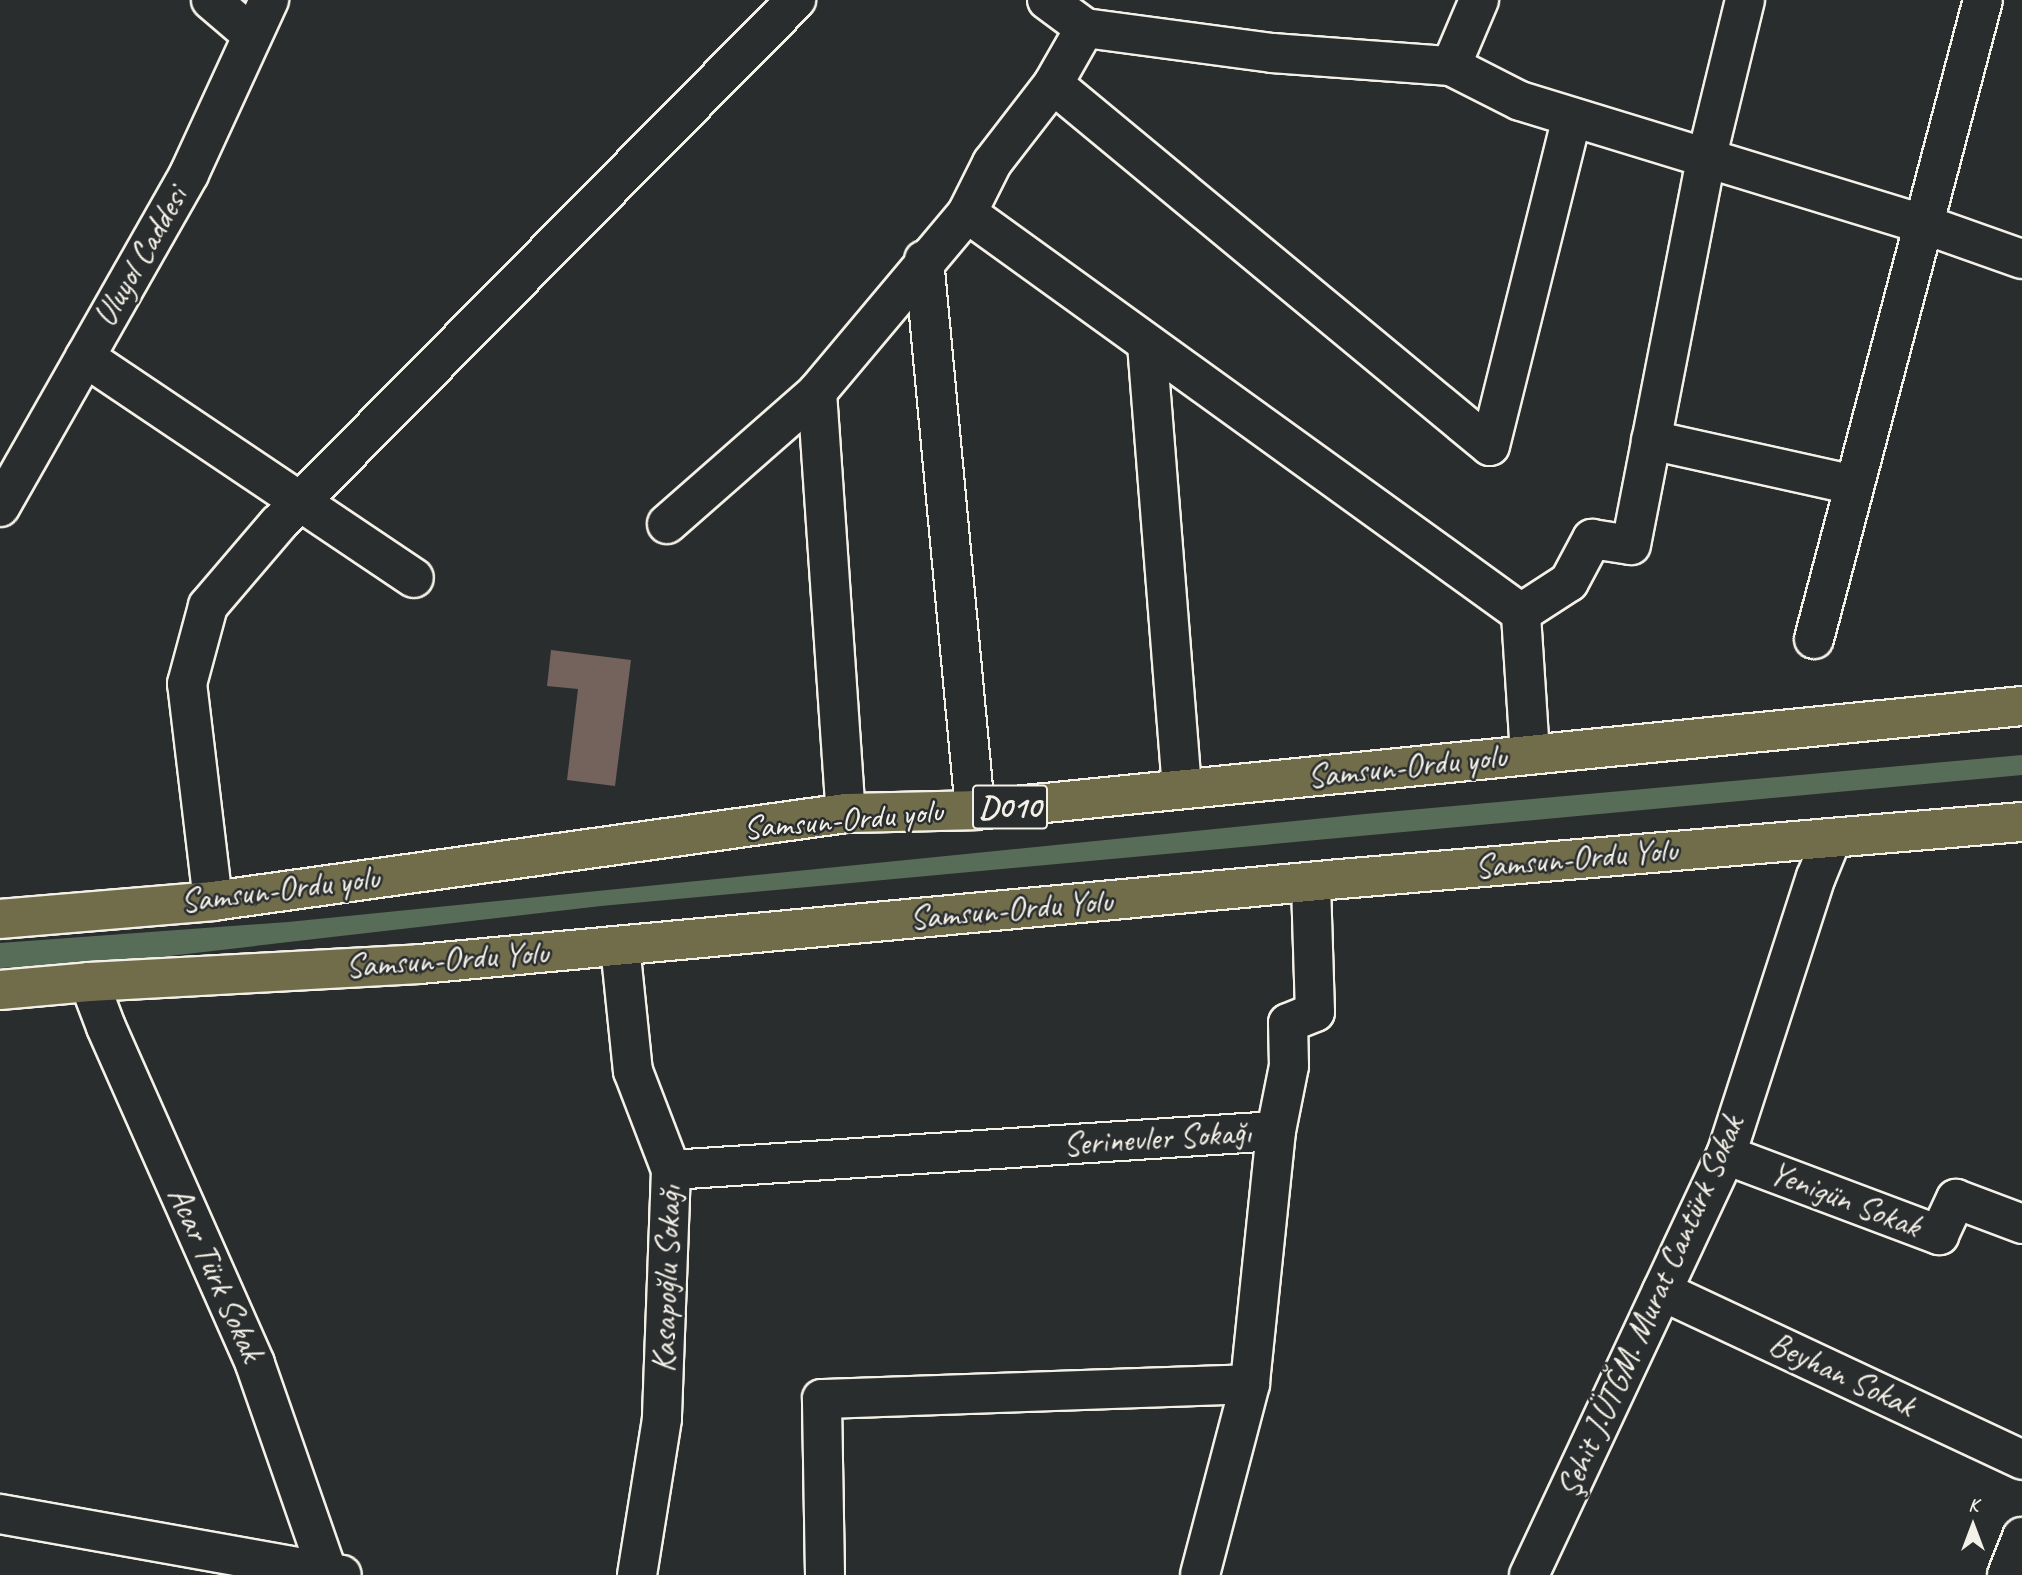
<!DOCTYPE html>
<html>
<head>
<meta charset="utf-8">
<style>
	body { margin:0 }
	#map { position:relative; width:2022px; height:1575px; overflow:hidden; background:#2a2d2e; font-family:Caveat,sans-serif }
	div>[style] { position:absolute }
	.green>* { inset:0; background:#586d58 }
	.building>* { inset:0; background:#74625d }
	.roads { filter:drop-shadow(2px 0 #f4f1e8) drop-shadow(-2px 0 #f4f1e8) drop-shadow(0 2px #f4f1e8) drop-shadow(0 -2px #f4f1e8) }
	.street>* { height:38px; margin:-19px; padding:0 19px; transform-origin:19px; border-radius:19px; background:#2a2d2e }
	.secondary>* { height:38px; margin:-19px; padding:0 19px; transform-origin:19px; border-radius:19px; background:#2a2d2e }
	.highway>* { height:38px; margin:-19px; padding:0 19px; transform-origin:19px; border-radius:19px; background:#716d4b }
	span { translate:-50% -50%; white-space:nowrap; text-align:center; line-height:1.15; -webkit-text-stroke:5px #2a2d2e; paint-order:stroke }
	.shield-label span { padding:2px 5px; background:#2a2d2e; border:2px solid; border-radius:5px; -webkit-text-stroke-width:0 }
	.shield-label { font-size:32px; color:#f4f1e8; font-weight:700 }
	.street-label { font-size:33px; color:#f4f1e8 }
	.north { position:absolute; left:1938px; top:1491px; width:70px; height:70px; -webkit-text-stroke:5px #2a2d2e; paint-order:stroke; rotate:0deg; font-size:19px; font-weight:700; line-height:28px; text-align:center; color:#f4f1e8 }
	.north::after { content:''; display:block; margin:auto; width:24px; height:32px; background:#f4f1e8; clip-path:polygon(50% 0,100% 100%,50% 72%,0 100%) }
</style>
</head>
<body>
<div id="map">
	<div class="green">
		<div style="clip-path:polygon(2022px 755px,2022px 775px,601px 906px,108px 963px,0 968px,0 943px,288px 922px,1365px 814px)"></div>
	</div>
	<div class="building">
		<div style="clip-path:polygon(551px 650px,631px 660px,615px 786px,567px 780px,578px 689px,547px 686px)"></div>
	</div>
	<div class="roads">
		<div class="street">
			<div style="left:211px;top:0;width:54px;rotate:40.5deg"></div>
			<div style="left:1047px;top:0;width:47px;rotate:36.4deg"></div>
			<div style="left:1085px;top:28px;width:189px;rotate:7.6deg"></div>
			<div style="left:1272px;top:53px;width:179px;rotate:4.2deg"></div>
			<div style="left:1451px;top:66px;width:77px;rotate:26.9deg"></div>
			<div style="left:1520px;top:101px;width:421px;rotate:17deg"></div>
			<div style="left:1923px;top:224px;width:105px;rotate:19.5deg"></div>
			<div style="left:1451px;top:66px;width:72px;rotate:-67deg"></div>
			<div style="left:1053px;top:84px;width:567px;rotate:39.64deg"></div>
			<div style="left:1490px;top:446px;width:338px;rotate:-76deg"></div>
			<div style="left:967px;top:213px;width:683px;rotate:35.83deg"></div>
			<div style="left:924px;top:260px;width:552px;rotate:84.7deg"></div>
			<div style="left:1147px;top:344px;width:446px;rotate:85.5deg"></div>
			<div style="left:85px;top:357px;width:396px;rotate:33.9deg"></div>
			<div style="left:817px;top:392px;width:234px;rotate:-50deg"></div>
			<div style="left:967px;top:213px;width:56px;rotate:-63.4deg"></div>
			<div style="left:992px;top:163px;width:100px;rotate:-52.3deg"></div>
			<div style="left:1053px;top:84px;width:64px;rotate:-60.3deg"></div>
			<div style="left:1651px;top:440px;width:208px;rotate:12.5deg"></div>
			<div style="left:667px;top:524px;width:200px;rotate:-41.3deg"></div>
			<div style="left:817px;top:392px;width:422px;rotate:86.1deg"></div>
			<div style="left:1814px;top:639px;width:661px;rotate:-75.19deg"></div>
			<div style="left:1530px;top:754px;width:141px;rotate:-93.7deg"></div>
			<div style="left:1521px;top:613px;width:57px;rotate:-32.9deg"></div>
			<div style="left:1569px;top:582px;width:49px;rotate:-61.9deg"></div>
			<div style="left:1592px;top:539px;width:39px;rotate:9deg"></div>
			<div style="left:1631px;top:545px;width:392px;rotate:-79deg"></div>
			<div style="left:1706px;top:160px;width:165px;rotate:-76.3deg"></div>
			<div style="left:213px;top:901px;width:219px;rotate:-96.8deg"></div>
			<div style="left:187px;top:684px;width:81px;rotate:-74.9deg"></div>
			<div style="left:208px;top:606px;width:108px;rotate:-49.5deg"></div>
			<div style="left:278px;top:524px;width:737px;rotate:-45.33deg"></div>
			<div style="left:620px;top:946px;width:126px;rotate:84.1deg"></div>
			<div style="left:633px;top:1071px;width:106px;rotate:69deg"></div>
			<div style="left:671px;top:1170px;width:249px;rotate:92.1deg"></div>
			<div style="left:662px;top:1419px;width:158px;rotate:99.1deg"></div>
			<div style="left:89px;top:982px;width:48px;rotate:69.3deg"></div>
			<div style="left:106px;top:1027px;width:368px;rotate:66.1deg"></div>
			<div style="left:255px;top:1364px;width:219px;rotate:70.8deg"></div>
			<div style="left:1276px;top:1131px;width:66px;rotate:-78.7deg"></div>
			<div style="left:1289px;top:1066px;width:43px;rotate:-91.3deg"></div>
			<div style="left:1288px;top:1023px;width:29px;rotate:-22deg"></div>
			<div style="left:1315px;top:1012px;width:130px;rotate:-91.8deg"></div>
			<div style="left:1726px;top:1155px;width:228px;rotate:20.6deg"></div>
			<div style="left:1939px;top:1235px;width:40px;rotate:-65deg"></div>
			<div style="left:1956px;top:1199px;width:71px;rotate:20.7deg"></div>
			<div style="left:671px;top:1170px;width:606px;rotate:-3.69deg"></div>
			<div style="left:1276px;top:1131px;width:254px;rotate:95.9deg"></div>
			<div style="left:1250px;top:1384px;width:197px;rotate:104.7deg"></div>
			<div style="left:1662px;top:1291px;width:398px;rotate:25.1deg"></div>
			<div style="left:825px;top:1575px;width:176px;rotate:-91deg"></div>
			<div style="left:822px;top:1399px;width:428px;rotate:-2deg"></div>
			<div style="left:1529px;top:1575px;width:464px;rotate:-64.9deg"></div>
			<div style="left:1726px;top:1155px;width:292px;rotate:-72.1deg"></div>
			<div style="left:1816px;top:877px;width:42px;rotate:-67.7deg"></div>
			<div style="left:2007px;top:1575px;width:41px;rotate:-68.5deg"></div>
		</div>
		<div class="secondary">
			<div style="left:0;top:507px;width:383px;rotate:-60.4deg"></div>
			<div style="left:189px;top:174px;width:192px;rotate:-65.3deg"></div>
			<div style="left:0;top:1514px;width:347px;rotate:10.1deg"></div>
		</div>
		<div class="highway">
			<div style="left:0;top:919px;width:214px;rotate:-4.8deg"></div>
			<div style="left:213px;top:901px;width:639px;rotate:-7.91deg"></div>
			<div style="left:846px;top:813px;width:129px;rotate:-1.3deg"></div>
			<div style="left:975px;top:810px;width:1052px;rotate:-5.67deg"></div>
			<div style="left:0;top:990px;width:89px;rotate:-5.1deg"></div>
			<div style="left:89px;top:982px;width:331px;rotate:-3.1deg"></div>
			<div style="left:420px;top:964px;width:924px;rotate:-5.28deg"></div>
			<div style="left:1340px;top:879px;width:684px;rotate:-4.78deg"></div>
		</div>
	</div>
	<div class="shield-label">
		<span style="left:1010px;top:807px">D010</span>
	</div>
	<div class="street-label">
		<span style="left:141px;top:257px;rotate:-60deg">Uluyol Caddesi</span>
		<span style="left:1407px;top:767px;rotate:-6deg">Samsun-Ordu yolu</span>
		<span style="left:843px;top:820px;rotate:-5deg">Samsun-Ordu yolu</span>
		<span style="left:1576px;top:859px;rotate:-5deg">Samsun-Ordu Yolu</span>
		<span style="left:280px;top:890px;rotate:-7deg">Samsun-Ordu yolu</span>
		<span style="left:1011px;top:910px;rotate:-5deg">Samsun-Ordu Yolu</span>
		<span style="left:447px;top:960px;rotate:-4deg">Samsun-Ordu Yolu</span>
		<span style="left:1157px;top:1139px;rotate:-4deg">Serinevler Sokağı</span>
		<span style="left:1845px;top:1200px;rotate:21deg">Yenigün Sokak</span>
		<span style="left:215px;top:1274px;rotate:66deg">Acar Türk Sokak</span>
		<span style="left:667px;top:1279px;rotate:-88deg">Kasapoğlu Sokağı</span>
		<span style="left:1651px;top:1307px;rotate:-66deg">Şehit J.ÜTĞM. Murat Cantürk Sokak</span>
		<span style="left:1842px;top:1375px;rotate:25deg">Beyhan Sokak</span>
	</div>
	<div class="north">K</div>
</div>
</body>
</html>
